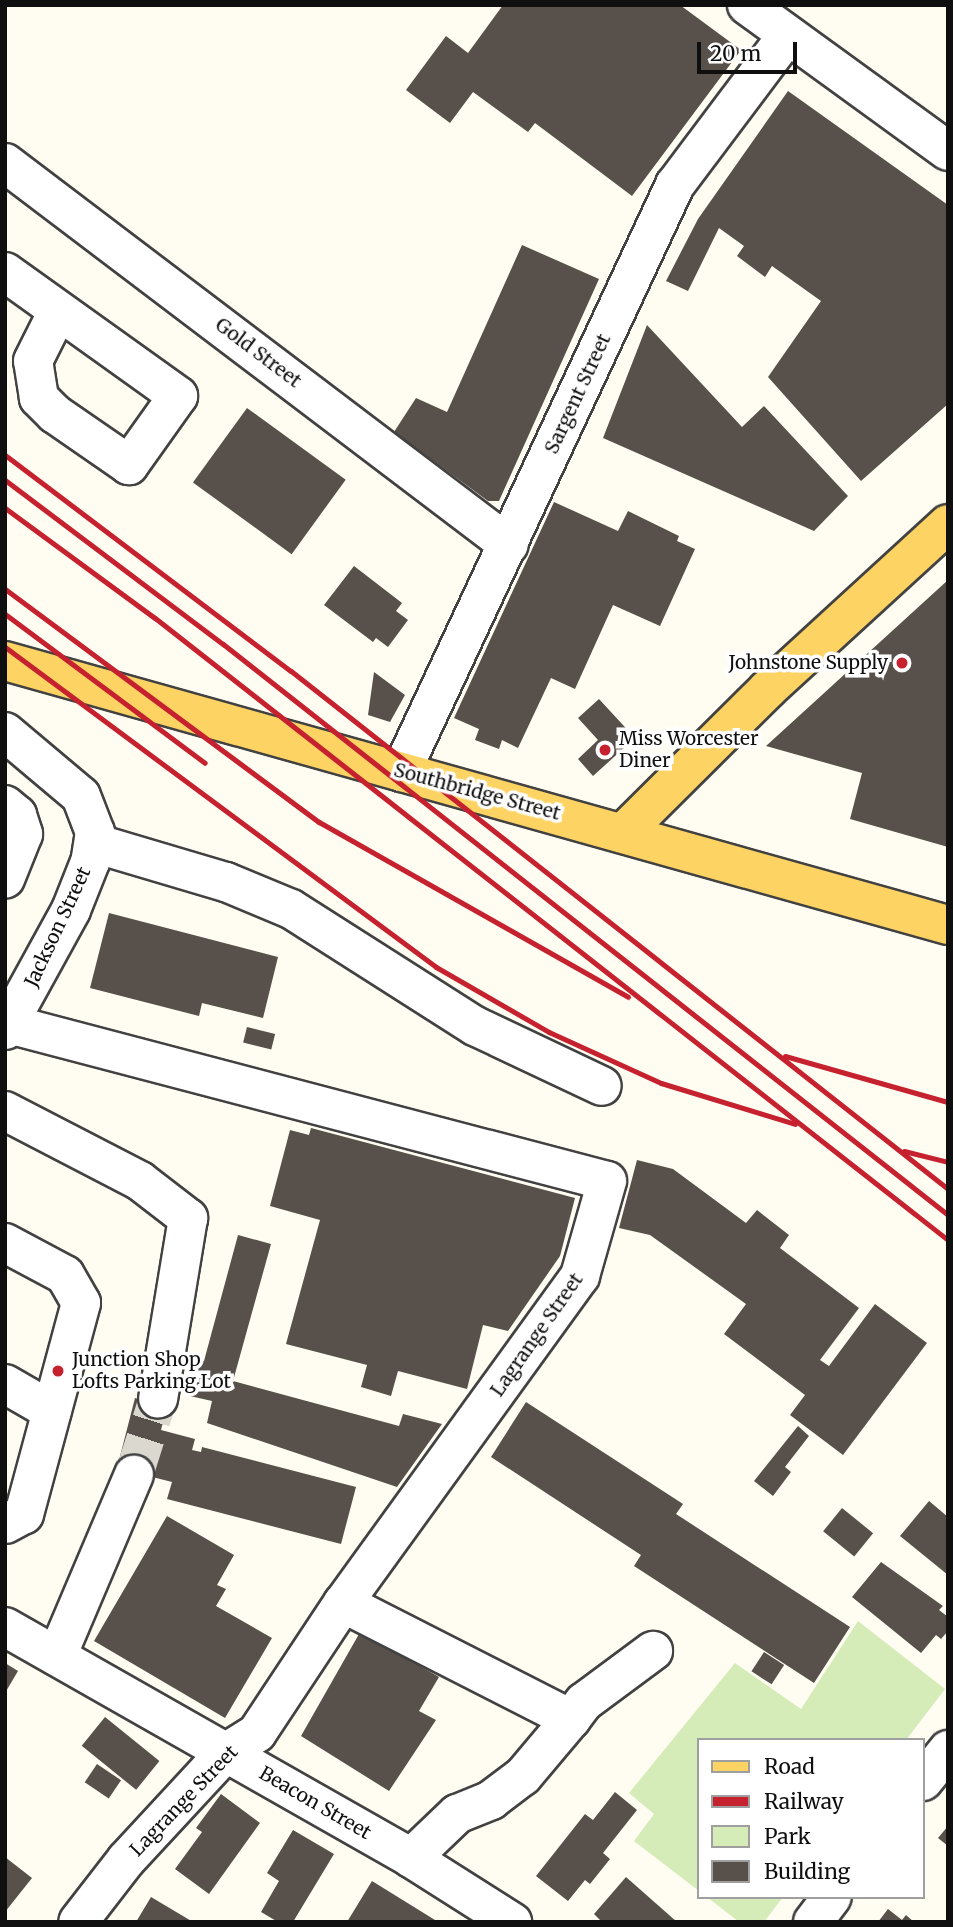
<!DOCTYPE html>
<html>
<head>
<meta charset="utf-8">
<style>
	body { margin:0 }
	#map { position:relative; width:953px; height:1927px; overflow:hidden; background:#fffcf1; font-family:Merriweather,serif }
	div>[style] { position:absolute }
	.green>* { inset:0; background:#d5ecb9 }
	.building>* { inset:0; background:#58504b; transform-origin:0 0 }
	.minor-tunnel>* { height:38px; margin-top:-19px; transform-origin:0; background:repeating-linear-gradient(90deg,#dbd8cf 0 38px,transparent 0 57px) }
	.roads { filter:drop-shadow(2px 0 #424242) drop-shadow(-2px 0 #424242) drop-shadow(0 2px #424242) drop-shadow(0 -2px #424242) }
	.minor>* { height:38px; margin:-19px; padding:0 19px; transform-origin:19px; border-radius:19px; background:#fff }
	.major>* { height:38px; margin:-19px; padding:0 19px; transform-origin:19px; border-radius:19px; background:#fdd363 }
	.rail>* { height:5px; margin:-2.5px; padding:0 2.5px; transform-origin:2.5px; border-radius:2.5px; background:#c6212e }
	.dots>* { width:19px; height:19px; translate:-50% -50%; box-sizing:border-box; border:4px solid #fff; border-radius:50% }
	span { translate:-50% -50%; white-space:nowrap; text-align:center; line-height:1.15; -webkit-text-stroke:7px #fff; paint-order:stroke }
	.street-label { font-size:19px; color:#0f0f0f }
	.poi-label { font-size:19px; color:#0f0f0f }
	.right { translate:-100% -50%; text-align:right }
	.left { translate:0 -50%; text-align:left }
	.frame { position:absolute; inset:0; border:7px solid #0f0f0f; pointer-events:none }
	.legend { position:absolute; left:697px; top:1738px; width:228px; height:161px; box-sizing:border-box; background:#fff; border:2px solid #9f9f9f; margin:0; padding:9px 12px; list-style:none; font-size:21px; color:#0f0f0f }
	.legend li { display:flex; align-items:center; gap:14px; height:35px }
	.legend b { width:35px; border:2px solid #9f9f9f }
	.scale { position:absolute; left:697px; top:42px; width:100px; height:32px; box-sizing:border-box; border:4px solid #0f0f0f; border-top:0; padding-left:9px; font-size:21px; line-height:24px; white-space:nowrap; color:#0f0f0f; -webkit-text-stroke:5px #fff; paint-order:stroke }
</style>
</head>
<body>
<div id="map">
	<div class="green">
		<div style="clip-path:polygon(858px 1621px,945px 1689px,906px 1740px,699px 1740px,699px 1891px,634px 1841px,654px 1814px,629px 1793px,735px 1663px,801px 1709px)"></div>
		<div style="clip-path:polygon(707px 1897px,783px 1897px,764px 1922px,739px 1922px)"></div>
	</div>
	<div class="building">
		<div style="clip-path:polygon(503px 5px,680px 5px,741px 50px,632px 196px,535px 123px,528px 132px,473px 92px,450px 123px,406px 90px,446px 36px,468px 53px)"></div>
		<div style="clip-path:polygon(788px 91px,948px 205px,948px 404px,861px 481px,768px 377px,821px 301px,772px 266px,765px 277px,737px 256px,744px 246px,719px 228px,688px 291px,666px 281px,698px 219px)"></div>
		<div style="clip-path:polygon(522px 245px,599px 279px,499px 501px,488px 501px,394px 432px,416px 398px,447px 412px)"></div>
		<div style="clip-path:polygon(647px 325px,742px 427px,764px 406px,848px 496px,814px 531px,603px 438px)"></div>
		<div style="left:247px;top:408px;width:122px;height:92px;rotate:36deg"></div>
		<div style="clip-path:polygon(554px 502px,618px 531px,628px 511px,679px 536px,677px 541px,695px 549px,660px 626px,613px 605px,575px 689px,551px 678px,518px 748px,502px 740px,499px 749px,475px 740px,479px 729px,454px 718px)"></div>
		<div style="clip-path:polygon(354px 566px,402px 603px,396px 611px,408px 620px,388px 647px,376px 638px,373px 642px,324px 605px)"></div>
		<div style="clip-path:polygon(948px 580px,948px 847px,850px 819px,862px 773px,766px 746px)"></div>
		<div style="clip-path:polygon(374px 672px,405px 695px,390px 722px,368px 715px)"></div>
		<div style="clip-path:polygon(599px 699px,635px 738px,593px 776px,578px 759px,598px 740px,578px 718px)"></div>
		<div style="clip-path:polygon(109px 913px,278px 957px,263px 1018px,202px 1003px,199px 1016px,90px 988px)"></div>
		<div style="left:247px;top:1027px;width:29px;height:16px;rotate:14deg"></div>
		<div style="clip-path:polygon(311px 1128px,575px 1198px,560px 1256px,508px 1331px,483px 1325px,467px 1389px,398px 1371px,391px 1396px,361px 1387px,367px 1365px,286px 1344px,320px 1220px,270px 1206px,290px 1130px,309px 1135px)"></div>
		<div style="clip-path:polygon(637px 1160px,673px 1169px,746px 1223px,757px 1210px,789px 1235px,780px 1248px,859px 1308px,820px 1360px,829px 1366px,875px 1304px,927px 1343px,843px 1455px,790px 1415px,805px 1395px,724px 1334px,746px 1304px,650px 1235px,619px 1228px)"></div>
		<div style="clip-path:polygon(238px 1235px,271px 1244px,233px 1381px,399px 1426px,403px 1414px,442px 1424px,397px 1487px,207px 1423px,212px 1401px,190px 1396px,199px 1360px,204px 1361px)"></div>
		<div style="clip-path:polygon(135px 1398px,167px 1406px,161px 1430px,195px 1439px,192px 1450px,201px 1452px,202px 1447px,356px 1487px,341px 1544px,167px 1499px,172px 1482px,117px 1468px)"></div>
		<div style="clip-path:polygon(526px 1402px,683px 1504px,676px 1514px,850px 1627px,814px 1683px,634px 1566px,641px 1555px,491px 1457px)"></div>
		<div style="clip-path:polygon(798px 1426px,809px 1436px,785px 1467px,791px 1472px,773px 1496px,754px 1481px)"></div>
		<div style="clip-path:polygon(929px 1501px,948px 1517px,948px 1575px,900px 1536px)"></div>
		<div style="left:842px;top:1508px;width:40px;height:30px;rotate:39deg"></div>
		<div style="clip-path:polygon(167px 1516px,234px 1555px,217px 1585px,226px 1589px,216px 1606px,272px 1638px,225px 1718px,94px 1641px)"></div>
		<div style="clip-path:polygon(881px 1562px,943px 1606px,939px 1610px,948px 1617px,948px 1631px,941px 1639px,936px 1635px,921px 1653px,852px 1597px)"></div>
		<div style="clip-path:polygon(363px 1627px,375px 1640px,439px 1677px,419px 1711px,436px 1720px,389px 1791px,301px 1736px)"></div>
		<div style="left:764px;top:1652px;width:24px;height:23px;rotate:33deg"></div>
		<div style="clip-path:polygon(5px 1663px,18px 1671px,5px 1693px)"></div>
		<div style="left:105px;top:1717px;width:70px;height:37px;rotate:39deg"></div>
		<div style="left:97px;top:1764px;width:29px;height:22px;rotate:34deg"></div>
		<div style="clip-path:polygon(615px 1792px,637px 1810px,603px 1853px,610px 1859px,590px 1884px,585px 1880px,568px 1901px,536px 1876px,585px 1814px,593px 1820px)"></div>
		<div style="clip-path:polygon(221px 1794px,260px 1823px,209px 1894px,175px 1869px,202px 1832px,196px 1828px)"></div>
		<div style="clip-path:polygon(948px 1826px,948px 1846px,938px 1838px)"></div>
		<div style="clip-path:polygon(293px 1830px,334px 1854px,293px 1922px,278px 1922px,261px 1912px,279px 1881px,267px 1873px)"></div>
		<div style="clip-path:polygon(5px 1857px,32px 1878px,5px 1912px)"></div>
		<div style="clip-path:polygon(626px 1877px,677px 1922px,602px 1922px,594px 1914px)"></div>
		<div style="clip-path:polygon(372px 1881px,435px 1920px,433px 1922px,347px 1922px)"></div>
		<div style="clip-path:polygon(151px 1897px,193px 1922px,136px 1922px)"></div>
		<div style="clip-path:polygon(888px 1909px,902px 1920px,906px 1915px,914px 1922px,878px 1922px)"></div>
	</div>
	<div class="minor-tunnel">
		<div style="left:134px;top:1475px;width:80px;rotate:-72.5deg"></div>
	</div>
	<div class="roads">
		<div class="minor">
			<div style="left:747px;top:5px;width:248px;rotate:36deg"></div>
			<div style="left:5px;top:163px;width:632px;rotate:37.16deg"></div>
			<div style="left:5px;top:272px;width:213px;rotate:35.6deg"></div>
			<div style="left:178px;top:396px;width:85px;rotate:125.4deg"></div>
			<div style="left:129px;top:465px;width:90px;rotate:-145.4deg"></div>
			<div style="left:55px;top:414px;width:23px;rotate:-135deg"></div>
			<div style="left:39px;top:398px;width:37px;rotate:-99deg"></div>
			<div style="left:33px;top:361px;width:56px;rotate:-63.4deg"></div>
			<div style="left:5px;top:732px;width:99px;rotate:40.1deg"></div>
			<div style="left:81px;top:796px;width:39px;rotate:69deg"></div>
			<div style="left:95px;top:832px;width:30px;rotate:99deg"></div>
			<div style="left:90px;top:862px;width:52px;rotate:111.6deg"></div>
			<div style="left:71px;top:910px;width:137px;rotate:118.8deg"></div>
			<div style="left:401px;top:772px;width:648px;rotate:-64.98deg"></div>
			<div style="left:675px;top:185px;width:186px;rotate:-53.1deg"></div>
			<div style="left:5px;top:805px;width:16px;rotate:40deg"></div>
			<div style="left:17px;top:815px;width:20px;rotate:72deg"></div>
			<div style="left:23px;top:834px;width:48px;rotate:111.8deg"></div>
			<div style="left:94px;top:843px;width:138px;rotate:16.5deg"></div>
			<div style="left:226px;top:882px;width:70px;rotate:22.6deg"></div>
			<div style="left:291px;top:909px;width:218px;rotate:32.5deg"></div>
			<div style="left:475px;top:1026px;width:140px;rotate:25.3deg"></div>
			<div style="left:9px;top:1024px;width:618px;rotate:14.71deg"></div>
			<div style="left:607px;top:1181px;width:99px;rotate:105.9deg"></div>
			<div style="left:580px;top:1276px;width:404px;rotate:125.9deg"></div>
			<div style="left:343px;top:1603px;width:156px;rotate:123.5deg"></div>
			<div style="left:257px;top:1733px;width:36px;rotate:148deg"></div>
			<div style="left:226px;top:1752px;width:147px;rotate:132.8deg"></div>
			<div style="left:126px;top:1860px;width:78px;rotate:127.7deg"></div>
			<div style="left:5px;top:1111px;width:152px;rotate:27.4deg"></div>
			<div style="left:140px;top:1181px;width:61px;rotate:37.6deg"></div>
			<div style="left:188px;top:1218px;width:183px;rotate:99.4deg"></div>
			<div style="left:5px;top:1243px;width:68px;rotate:28.1deg"></div>
			<div style="left:65px;top:1275px;width:32px;rotate:60deg"></div>
			<div style="left:81px;top:1303px;width:219px;rotate:105.1deg"></div>
			<div style="left:24px;top:1514px;width:21px;rotate:152deg"></div>
			<div style="left:5px;top:1384px;width:54px;rotate:29.9deg"></div>
			<div style="left:343px;top:1603px;width:256px;rotate:27deg"></div>
			<div style="left:571px;top:1719px;width:21px;rotate:-53deg"></div>
			<div style="left:584px;top:1702px;width:86px;rotate:-36.5deg"></div>
			<div style="left:5px;top:1627px;width:467px;rotate:29.6deg"></div>
			<div style="left:411px;top:1858px;width:120px;rotate:32.4deg"></div>
			<div style="left:57px;top:1656px;width:197px;rotate:-67deg"></div>
			<div style="left:923px;top:1781px;width:40px;rotate:-51deg"></div>
			<div style="left:411px;top:1858px;width:64px;rotate:-43.7deg"></div>
			<div style="left:457px;top:1814px;width:37px;rotate:-22deg"></div>
			<div style="left:491px;top:1800px;width:40px;rotate:-37deg"></div>
			<div style="left:523px;top:1776px;width:75px;rotate:-49.9deg"></div>
			<div style="left:813px;top:1922px;width:31px;rotate:-53deg"></div>
		</div>
		<div class="major">
			<div style="left:5px;top:661px;width:979px;rotate:15.64deg"></div>
			<div style="left:624px;top:832px;width:203px;rotate:-44.8deg"></div>
			<div style="left:768px;top:689px;width:244px;rotate:-42.5deg"></div>
		</div>
	</div>
	<div class="rail">
		<div style="left:5px;top:455px;width:358px;rotate:37.1deg"></div>
		<div style="left:291px;top:671px;width:837px;rotate:38.25deg"></div>
		<div style="left:5px;top:480px;width:273px;rotate:37deg"></div>
		<div style="left:223px;top:644px;width:923px;rotate:38.22deg"></div>
		<div style="left:5px;top:508px;width:186px;rotate:36.3deg"></div>
		<div style="left:155px;top:618px;width:1008px;rotate:38.11deg"></div>
		<div style="left:5px;top:589px;width:391px;rotate:36.6deg"></div>
		<div style="left:319px;top:822px;width:355px;rotate:29.5deg"></div>
		<div style="left:5px;top:614px;width:249px;rotate:36.7deg"></div>
		<div style="left:5px;top:647px;width:537px;rotate:36.59deg"></div>
		<div style="left:436px;top:967px;width:130px;rotate:29.9deg"></div>
		<div style="left:549px;top:1032px;width:123px;rotate:24.5deg"></div>
		<div style="left:661px;top:1083px;width:140px;rotate:17deg"></div>
		<div style="left:785px;top:1056px;width:169px;rotate:15.8deg"></div>
		<div style="left:904px;top:1151px;width:45px;rotate:14deg"></div>
	</div>
	<div class="dots">
		<div style="left:902px;top:663px;background:#c6212e"></div>
		<div style="left:605px;top:750px;background:#c6212e"></div>
		<div style="left:58px;top:1371px;background:#c6212e"></div>
	</div>
	<div class="street-label">
		<span style="left:258px;top:353px;rotate:37deg">Gold Street</span>
		<span style="left:578px;top:394px;rotate:-65deg">Sargent Street</span>
		<span style="left:477px;top:792px;rotate:15deg">Southbridge Street</span>
		<span style="left:58px;top:927px;rotate:-65deg">Jackson Street</span>
		<span style="left:537px;top:1335px;rotate:-55deg">Lagrange Street</span>
		<span style="left:184px;top:1801px;rotate:-46deg">Lagrange Street</span>
		<span style="left:315px;top:1803px;rotate:30deg">Beacon Street</span>
	</div>
	<div class="poi-label">
		<span class="right" style="left:888px;top:663px">Johnstone Supply</span>
		<span class="left" style="left:619px;top:750px">Miss Worcester<br>Diner</span>
		<span class="left" style="left:72px;top:1371px">Junction Shop<br>Lofts Parking Lot</span>
	</div>
	<div class="frame"></div>
	<ul class="legend">
	<li><b style="height:9px;background:#fdd363"></b>Road</li>
	<li><b style="height:9px;background:#c6212e"></b>Railway</li>
	<li><b style="height:19px;background:#d5ecb9"></b>Park</li>
	<li><b style="height:19px;background:#58504b"></b>Building</li>
	</ul>
	<div class="scale">20 m</div>
</div>
</body>
</html>
